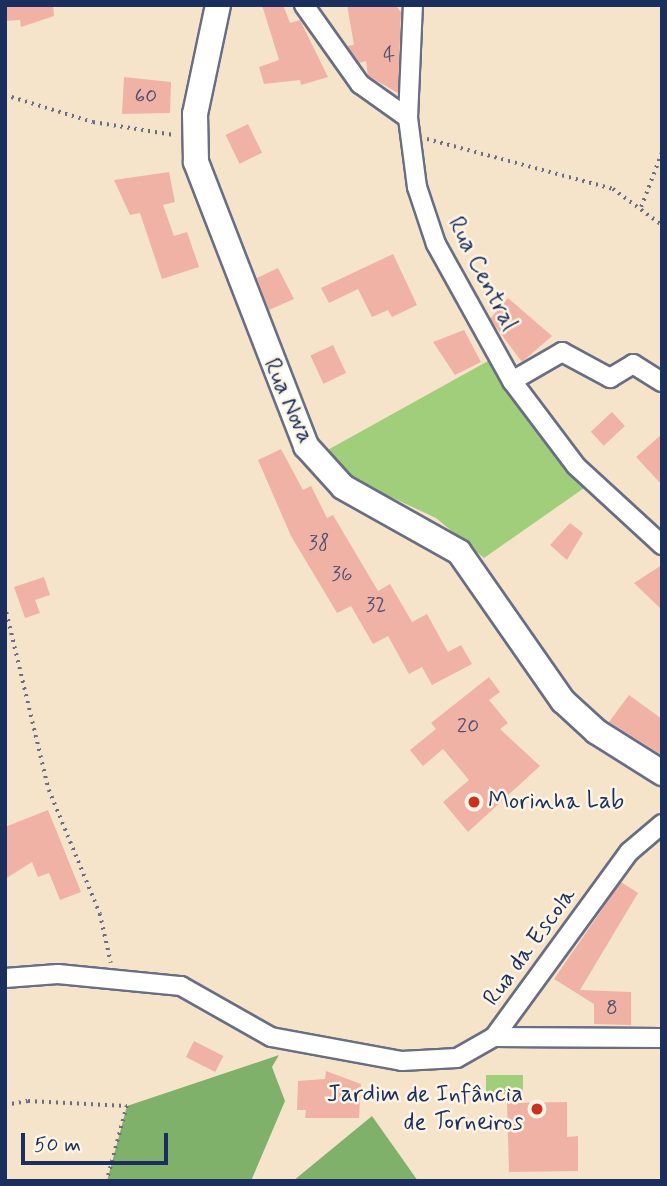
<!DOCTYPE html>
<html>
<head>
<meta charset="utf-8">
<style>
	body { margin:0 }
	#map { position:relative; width:667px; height:1186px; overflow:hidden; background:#f6e4ca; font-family:Mynerve,sans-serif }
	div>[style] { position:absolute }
	.green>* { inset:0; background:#a1ce7b; transform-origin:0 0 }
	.forest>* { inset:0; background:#80b16b }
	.building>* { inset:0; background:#f1b2a6; transform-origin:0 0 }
	.path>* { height:3.5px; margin-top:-1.75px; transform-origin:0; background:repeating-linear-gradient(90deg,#686e84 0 2px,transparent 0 7px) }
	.roads { filter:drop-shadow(2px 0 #686e84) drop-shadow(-2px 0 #686e84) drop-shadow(0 2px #686e84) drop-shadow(0 -2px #686e84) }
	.street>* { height:18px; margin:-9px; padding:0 9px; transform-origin:9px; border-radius:9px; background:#fff }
	.secondary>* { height:24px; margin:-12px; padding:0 12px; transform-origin:12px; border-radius:12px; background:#fff }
	.dots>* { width:19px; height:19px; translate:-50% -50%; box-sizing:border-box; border:4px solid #fcf5e5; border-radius:50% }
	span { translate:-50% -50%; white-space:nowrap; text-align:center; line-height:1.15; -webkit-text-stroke:5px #fcf5e5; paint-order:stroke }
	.number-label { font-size:21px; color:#505070 }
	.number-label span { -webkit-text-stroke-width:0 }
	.street-label { font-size:24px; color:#1b2f5e }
	.poi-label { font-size:24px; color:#1b2f5e }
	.left { translate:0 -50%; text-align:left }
	.right { translate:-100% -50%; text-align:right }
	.frame { position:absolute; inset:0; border:7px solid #1b2f5e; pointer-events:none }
	.scale { position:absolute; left:21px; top:1133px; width:147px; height:32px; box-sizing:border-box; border:4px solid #1b2f5e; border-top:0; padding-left:9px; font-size:21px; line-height:24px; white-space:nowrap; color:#1b2f5e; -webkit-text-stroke:5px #fcf5e5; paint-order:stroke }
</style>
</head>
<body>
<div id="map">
	<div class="green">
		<div style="clip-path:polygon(488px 361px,587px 486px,484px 558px,436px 518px,352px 479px,324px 452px)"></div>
		<div style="left:523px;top:1075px;width:19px;height:37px;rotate:90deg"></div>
	</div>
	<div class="forest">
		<div style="clip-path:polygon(279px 1055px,272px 1067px,285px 1101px,251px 1181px,107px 1181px,127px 1106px)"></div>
		<div style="clip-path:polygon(372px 1116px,418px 1181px,293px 1181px)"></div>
	</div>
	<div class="building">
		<div style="clip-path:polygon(5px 5px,53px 5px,54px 16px,21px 27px,20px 20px,5px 21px)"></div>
		<div style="clip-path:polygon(262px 5px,283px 5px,290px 23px,300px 20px,328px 77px,301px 85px,300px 80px,264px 84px,259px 67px,279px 60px)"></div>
		<div style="clip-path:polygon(347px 5px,395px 5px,401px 12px,398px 93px,368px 76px,366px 61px,359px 63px,347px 46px,354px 45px)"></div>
		<div style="clip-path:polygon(124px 77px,171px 82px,170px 113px,122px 114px)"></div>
		<div style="left:248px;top:124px;width:32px;height:25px;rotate:64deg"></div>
		<div style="clip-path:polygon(169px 172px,175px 202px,163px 205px,174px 236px,187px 232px,199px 267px,162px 279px,140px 213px,130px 215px,114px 180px)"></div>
		<div style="clip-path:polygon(393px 254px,417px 305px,392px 317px,388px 310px,372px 317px,358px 289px,329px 303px,321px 288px)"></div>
		<div style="clip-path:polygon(278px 268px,294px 299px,269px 310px,257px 278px)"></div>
		<div style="clip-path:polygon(508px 298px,552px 336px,522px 362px,490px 319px)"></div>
		<div style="clip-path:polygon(464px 330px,481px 362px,455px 375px,433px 342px)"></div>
		<div style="left:333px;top:345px;width:31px;height:25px;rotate:65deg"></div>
		<div style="left:612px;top:412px;width:19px;height:29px;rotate:47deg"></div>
		<div style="clip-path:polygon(662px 434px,662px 485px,636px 457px)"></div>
		<div style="clip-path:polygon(281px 449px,303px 490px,311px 486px,327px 518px,333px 515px,378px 591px,390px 584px,412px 622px,427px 614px,448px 652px,461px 645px,472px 664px,432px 685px,422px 667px,409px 674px,388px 636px,373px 644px,351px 606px,337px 613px,291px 536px,258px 460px)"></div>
		<div style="clip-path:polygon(570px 523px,583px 533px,567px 560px,550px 545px)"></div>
		<div style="clip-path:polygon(662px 565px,662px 610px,634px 583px)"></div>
		<div style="clip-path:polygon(44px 577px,50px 595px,35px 600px,40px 613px,25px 618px,14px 587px)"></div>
		<div style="clip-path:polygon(489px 677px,500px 692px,489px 700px,508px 723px,500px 729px,540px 766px,468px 832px,443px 802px,469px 780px,443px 749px,423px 766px,410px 750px,436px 729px,431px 723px)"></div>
		<div style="clip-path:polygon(629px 695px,662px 719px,662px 755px,609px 722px)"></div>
		<div style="clip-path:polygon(48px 810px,81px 892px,60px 900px,49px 873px,38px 877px,32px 862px,5px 879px,5px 827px)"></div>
		<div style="clip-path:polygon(621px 882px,638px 893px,580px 990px,631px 992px,631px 1025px,594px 1024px,594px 1004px,554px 979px)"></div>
		<div style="left:194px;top:1041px;width:33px;height:18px;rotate:27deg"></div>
		<div style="clip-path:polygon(326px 1071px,361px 1084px,359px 1118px,305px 1118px,306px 1110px,297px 1110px,298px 1081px,325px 1079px)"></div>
		<div style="clip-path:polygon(567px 1102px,567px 1137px,578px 1136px,578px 1171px,509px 1172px,507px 1103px)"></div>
	</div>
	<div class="path">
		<div style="left:5px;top:95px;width:92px;rotate:17.1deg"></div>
		<div style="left:93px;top:122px;width:82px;rotate:9.1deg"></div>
		<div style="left:427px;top:139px;width:193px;rotate:15deg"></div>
		<div style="left:613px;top:189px;width:61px;rotate:36.3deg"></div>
		<div style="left:641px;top:207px;width:59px;rotate:-69.1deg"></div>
		<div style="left:5px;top:606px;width:189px;rotate:76.6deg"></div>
		<div style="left:49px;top:790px;width:134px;rotate:67.6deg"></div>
		<div style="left:100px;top:914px;width:50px;rotate:77.3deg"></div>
		<div style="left:5px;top:1105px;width:23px;rotate:-10deg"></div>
		<div style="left:28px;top:1101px;width:99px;rotate:2.9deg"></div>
		<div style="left:127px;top:1106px;width:78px;rotate:104.9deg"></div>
	</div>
	<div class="roads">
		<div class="street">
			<div style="left:304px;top:5px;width:97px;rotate:54.7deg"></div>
			<div style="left:360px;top:84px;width:59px;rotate:35.3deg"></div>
			<div style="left:408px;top:118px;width:70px;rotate:82.6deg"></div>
			<div style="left:417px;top:187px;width:60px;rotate:71.6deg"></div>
			<div style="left:436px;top:244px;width:157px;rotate:61deg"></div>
			<div style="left:512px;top:381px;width:106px;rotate:53deg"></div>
			<div style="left:576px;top:466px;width:117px;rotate:42.6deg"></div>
			<div style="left:408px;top:118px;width:113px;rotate:-87.5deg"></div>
			<div style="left:512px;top:381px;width:58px;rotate:-30.1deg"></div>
			<div style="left:562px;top:352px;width:55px;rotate:28.4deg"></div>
			<div style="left:610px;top:378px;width:27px;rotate:-31deg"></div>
			<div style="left:633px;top:364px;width:34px;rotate:32deg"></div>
			<div style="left:662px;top:824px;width:43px;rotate:139.7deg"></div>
			<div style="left:629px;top:852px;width:229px;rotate:126.1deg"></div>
			<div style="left:494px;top:1037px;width:168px;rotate:0.3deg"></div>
			<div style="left:5px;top:978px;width:53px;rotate:-4.3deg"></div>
			<div style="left:58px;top:974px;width:124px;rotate:5.6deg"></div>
			<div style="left:181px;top:986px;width:103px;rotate:29.5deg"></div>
			<div style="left:271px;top:1037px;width:133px;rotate:10.4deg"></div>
			<div style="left:402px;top:1061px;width:55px;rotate:-3.1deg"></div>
			<div style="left:457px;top:1058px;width:43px;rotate:-29.6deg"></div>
		</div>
		<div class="secondary">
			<div style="left:218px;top:5px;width:111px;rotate:101.9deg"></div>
			<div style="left:195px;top:114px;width:48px;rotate:88.8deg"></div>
			<div style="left:196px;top:162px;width:305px;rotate:68.8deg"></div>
			<div style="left:306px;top:446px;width:55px;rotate:47.9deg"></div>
			<div style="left:343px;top:487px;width:133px;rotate:29.3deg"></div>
			<div style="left:459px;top:552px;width:182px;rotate:55.1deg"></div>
			<div style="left:563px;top:701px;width:46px;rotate:42.4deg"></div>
			<div style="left:597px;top:732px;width:77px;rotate:32.2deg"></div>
		</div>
	</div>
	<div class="dots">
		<div style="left:474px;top:802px;background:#c8321e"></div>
		<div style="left:537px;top:1109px;background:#c8321e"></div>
	</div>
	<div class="number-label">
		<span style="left:389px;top:55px">4</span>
		<span style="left:146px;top:96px">60</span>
		<span style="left:319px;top:543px">38</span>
		<span style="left:342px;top:574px">36</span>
		<span style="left:376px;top:605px">32</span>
		<span style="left:468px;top:726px">20</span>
		<span style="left:612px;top:1008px">8</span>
	</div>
	<div class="street-label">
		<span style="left:482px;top:274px;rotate:63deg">Rua Central</span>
		<span style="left:288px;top:401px;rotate:66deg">Rua Nova</span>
		<span style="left:530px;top:947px;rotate:-54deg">Rua da Escola</span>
	</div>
	<div class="poi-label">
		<span class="left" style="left:488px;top:802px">Morinha Lab</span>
		<span class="right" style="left:523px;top:1109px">Jardim de Infância<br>de Torneiros</span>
	</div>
	<div class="frame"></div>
	<div class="scale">50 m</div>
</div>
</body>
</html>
